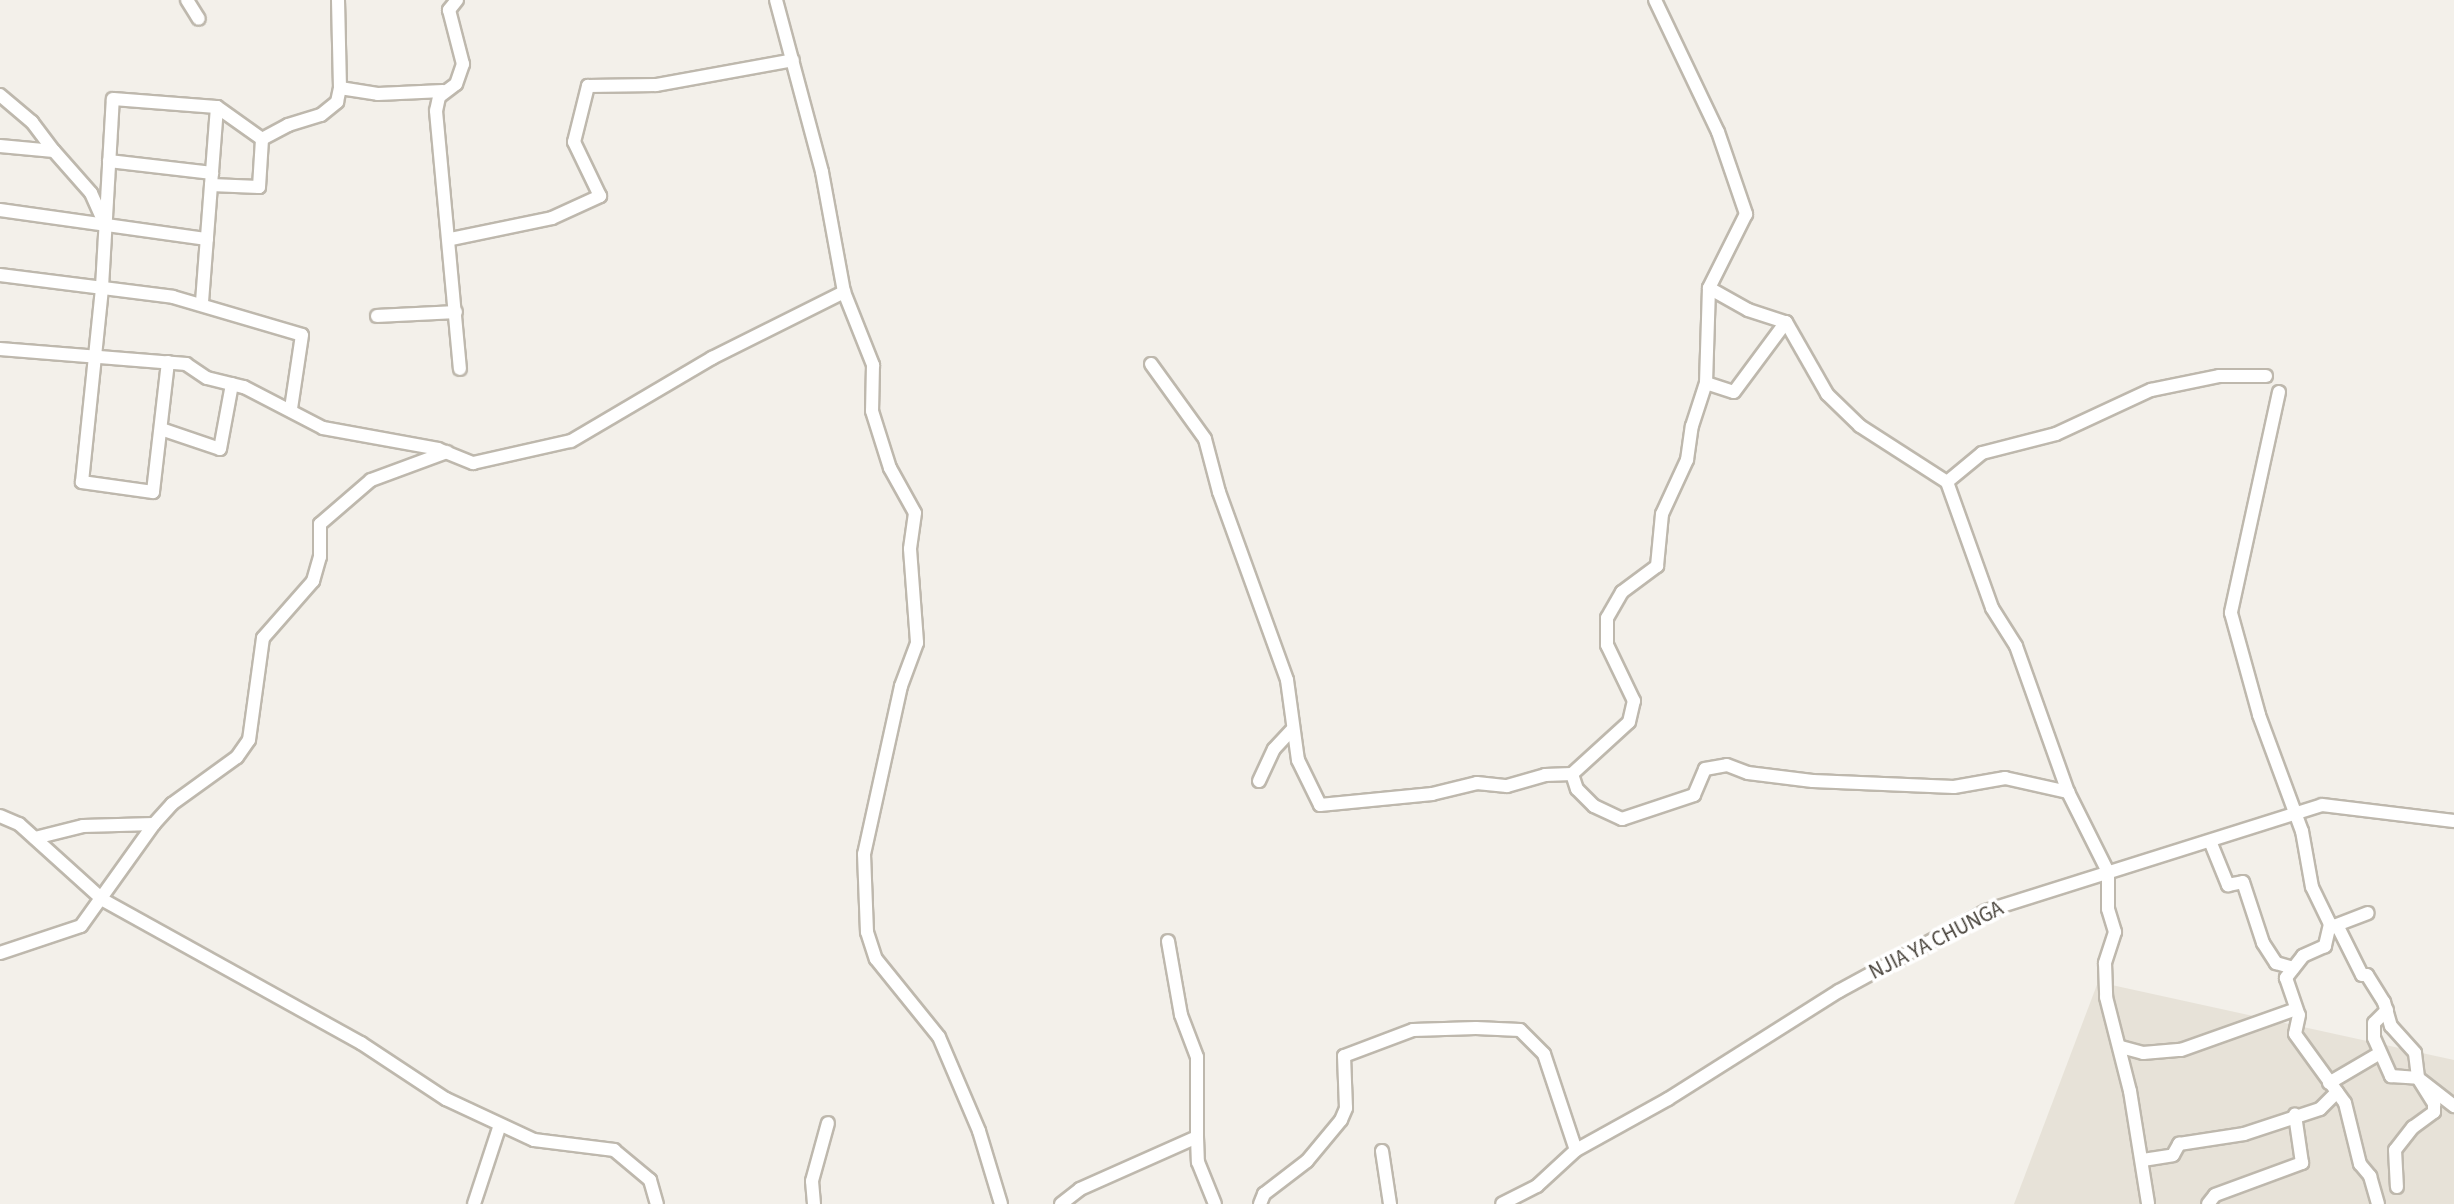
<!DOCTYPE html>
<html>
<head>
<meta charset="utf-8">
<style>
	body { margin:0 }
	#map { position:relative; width:2454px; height:1204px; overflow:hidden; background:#f3f0ea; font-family:"Source Sans 3",sans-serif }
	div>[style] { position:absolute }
	.residential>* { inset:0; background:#e7e2d8 }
	.roads { filter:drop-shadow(2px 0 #beb8ad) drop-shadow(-2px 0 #beb8ad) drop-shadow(0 2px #beb8ad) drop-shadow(0 -2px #beb8ad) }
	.minor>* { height:12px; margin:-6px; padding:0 6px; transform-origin:6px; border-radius:6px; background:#fff }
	span { translate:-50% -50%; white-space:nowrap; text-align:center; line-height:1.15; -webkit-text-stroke:7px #fff; paint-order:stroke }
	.street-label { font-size:21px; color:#464139 }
</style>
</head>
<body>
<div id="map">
	<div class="residential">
		<div style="clip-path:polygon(2098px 982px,2454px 1060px,2454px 1204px,2014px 1204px)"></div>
	</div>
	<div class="roads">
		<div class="minor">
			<div style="left:187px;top:0;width:22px;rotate:58deg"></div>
			<div style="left:338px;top:0;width:88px;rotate:88.7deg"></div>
			<div style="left:340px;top:88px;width:38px;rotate:9deg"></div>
			<div style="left:378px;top:94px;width:65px;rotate:-2.6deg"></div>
			<div style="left:457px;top:0;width:13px;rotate:129deg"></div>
			<div style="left:449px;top:10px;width:56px;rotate:75.5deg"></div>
			<div style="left:463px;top:64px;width:21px;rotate:109deg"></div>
			<div style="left:456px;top:84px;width:21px;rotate:143deg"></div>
			<div style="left:439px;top:97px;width:14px;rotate:102deg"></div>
			<div style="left:436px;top:111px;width:259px;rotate:84.7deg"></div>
			<div style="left:776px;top:0;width:178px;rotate:75deg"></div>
			<div style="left:822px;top:172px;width:122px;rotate:79.6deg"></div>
			<div style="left:844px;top:292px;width:79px;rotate:68.3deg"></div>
			<div style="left:873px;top:365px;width:46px;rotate:91.2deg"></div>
			<div style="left:872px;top:411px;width:60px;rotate:72.5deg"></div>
			<div style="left:890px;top:468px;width:51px;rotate:60.9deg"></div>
			<div style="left:915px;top:513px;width:36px;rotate:98deg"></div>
			<div style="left:910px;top:549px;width:94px;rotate:85.7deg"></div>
			<div style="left:917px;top:643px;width:46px;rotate:110.4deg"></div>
			<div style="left:901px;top:686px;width:172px;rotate:102.4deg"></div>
			<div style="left:864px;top:854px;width:78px;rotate:87.8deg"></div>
			<div style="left:867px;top:932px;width:28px;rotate:72deg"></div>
			<div style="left:876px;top:959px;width:100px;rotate:51.1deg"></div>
			<div style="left:939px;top:1037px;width:102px;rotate:66.9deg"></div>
			<div style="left:979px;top:1131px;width:76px;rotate:73.2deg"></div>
			<div style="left:1655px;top:0;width:146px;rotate:64.5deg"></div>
			<div style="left:1718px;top:132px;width:87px;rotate:71.1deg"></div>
			<div style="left:1746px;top:214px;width:83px;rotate:116.6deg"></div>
			<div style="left:1709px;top:288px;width:45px;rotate:29.4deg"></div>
			<div style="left:1748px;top:310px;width:40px;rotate:18deg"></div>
			<div style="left:1786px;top:322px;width:83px;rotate:60.3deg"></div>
			<div style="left:1827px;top:394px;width:46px;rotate:44.1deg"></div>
			<div style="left:1860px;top:426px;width:103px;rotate:32.8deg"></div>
			<div style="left:1947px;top:482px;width:134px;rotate:70.3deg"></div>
			<div style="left:1992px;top:608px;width:45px;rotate:57.7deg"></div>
			<div style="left:2016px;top:646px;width:155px;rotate:70.4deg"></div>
			<div style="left:2068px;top:792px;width:89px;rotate:63.4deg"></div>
			<div style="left:2108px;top:872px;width:37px;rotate:90deg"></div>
			<div style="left:2108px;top:909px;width:24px;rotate:73deg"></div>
			<div style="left:2115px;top:932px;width:33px;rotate:108deg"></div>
			<div style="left:2105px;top:963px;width:34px;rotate:88deg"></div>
			<div style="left:2106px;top:997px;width:97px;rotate:75.7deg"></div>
			<div style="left:2130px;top:1091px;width:114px;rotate:80.9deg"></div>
			<div style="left:0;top:95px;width:42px;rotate:40.2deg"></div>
			<div style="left:32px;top:122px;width:36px;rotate:53deg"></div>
			<div style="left:217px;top:107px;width:55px;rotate:35.4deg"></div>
			<div style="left:262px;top:139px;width:30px;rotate:-28deg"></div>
			<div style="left:288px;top:125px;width:34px;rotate:-17deg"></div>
			<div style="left:321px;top:115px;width:21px;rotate:-39deg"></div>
			<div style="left:337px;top:102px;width:14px;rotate:-78deg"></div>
			<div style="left:0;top:146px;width:54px;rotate:5.3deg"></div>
			<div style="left:54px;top:151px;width:56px;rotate:48.6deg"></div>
			<div style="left:91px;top:193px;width:32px;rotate:66deg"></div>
			<div style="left:109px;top:161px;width:104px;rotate:6.6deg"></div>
			<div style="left:211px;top:185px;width:48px;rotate:2.4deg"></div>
			<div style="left:259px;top:187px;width:48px;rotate:-86.4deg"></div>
			<div style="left:0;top:210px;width:209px;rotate:8deg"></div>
			<div style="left:451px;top:239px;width:103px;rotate:-11.7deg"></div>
			<div style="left:552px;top:218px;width:53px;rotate:-24.6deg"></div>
			<div style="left:600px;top:196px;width:60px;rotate:-115.7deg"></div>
			<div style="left:574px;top:142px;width:58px;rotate:-76deg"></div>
			<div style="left:588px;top:86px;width:68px;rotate:-0.8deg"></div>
			<div style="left:656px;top:85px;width:139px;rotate:-10.3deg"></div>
			<div style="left:0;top:275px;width:174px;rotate:7.2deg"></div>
			<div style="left:173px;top:297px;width:134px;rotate:16.4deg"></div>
			<div style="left:302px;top:335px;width:75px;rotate:98.5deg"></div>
			<div style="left:377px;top:316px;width:79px;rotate:-2.9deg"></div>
			<div style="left:0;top:349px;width:187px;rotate:4.6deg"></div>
			<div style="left:186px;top:364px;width:25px;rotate:34deg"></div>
			<div style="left:207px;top:378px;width:38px;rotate:14deg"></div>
			<div style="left:244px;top:387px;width:89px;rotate:27.4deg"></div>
			<div style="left:323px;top:428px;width:117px;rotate:10.3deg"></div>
			<div style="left:438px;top:449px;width:38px;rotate:22deg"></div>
			<div style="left:473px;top:463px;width:100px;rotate:-12.7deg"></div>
			<div style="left:571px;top:441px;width:164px;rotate:-30.5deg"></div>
			<div style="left:712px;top:358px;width:148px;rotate:-26.6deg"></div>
			<div style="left:168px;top:362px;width:131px;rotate:96.6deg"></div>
			<div style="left:153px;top:492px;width:72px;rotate:-172deg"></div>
			<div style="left:82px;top:482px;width:196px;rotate:-84.1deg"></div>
			<div style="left:102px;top:287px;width:188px;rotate:-86.7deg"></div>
			<div style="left:113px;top:99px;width:104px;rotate:4.4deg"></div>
			<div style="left:217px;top:107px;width:197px;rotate:94.4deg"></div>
			<div style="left:1151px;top:364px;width:92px;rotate:54.2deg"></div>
			<div style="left:1205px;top:439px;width:55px;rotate:75.2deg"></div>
			<div style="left:1219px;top:492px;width:200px;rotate:70.1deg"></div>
			<div style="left:1287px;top:680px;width:81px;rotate:82.2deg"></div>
			<div style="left:1298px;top:760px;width:50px;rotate:63.9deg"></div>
			<div style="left:1320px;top:805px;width:113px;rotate:-5.6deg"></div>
			<div style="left:1432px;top:794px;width:46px;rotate:-13.7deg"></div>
			<div style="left:1477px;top:783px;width:30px;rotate:6deg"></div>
			<div style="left:1507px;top:786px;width:40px;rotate:-16deg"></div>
			<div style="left:1545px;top:775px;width:27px;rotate:-2deg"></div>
			<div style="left:1572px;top:774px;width:77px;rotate:-42.4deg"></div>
			<div style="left:1629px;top:722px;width:22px;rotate:-77deg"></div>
			<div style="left:1634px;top:701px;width:62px;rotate:-115.7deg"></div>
			<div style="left:1607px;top:645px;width:27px;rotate:-90deg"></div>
			<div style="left:1607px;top:618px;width:30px;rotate:-60deg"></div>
			<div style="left:1622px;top:592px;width:44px;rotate:-36.6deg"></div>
			<div style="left:1657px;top:566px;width:52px;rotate:-84.5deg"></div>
			<div style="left:1662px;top:514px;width:60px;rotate:-65.2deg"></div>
			<div style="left:1687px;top:460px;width:34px;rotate:-82deg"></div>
			<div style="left:1692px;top:426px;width:45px;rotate:-72deg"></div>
			<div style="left:1706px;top:383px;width:95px;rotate:-88.2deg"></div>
			<div style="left:1706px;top:383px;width:29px;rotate:18deg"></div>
			<div style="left:1734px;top:392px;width:87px;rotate:-53.4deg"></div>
			<div style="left:2279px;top:392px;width:226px;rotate:102.3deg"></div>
			<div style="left:2231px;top:613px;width:106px;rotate:74.6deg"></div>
			<div style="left:2259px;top:715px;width:124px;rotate:69.7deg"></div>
			<div style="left:2302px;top:831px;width:57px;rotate:79.9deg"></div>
			<div style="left:2312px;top:887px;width:41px;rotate:64.1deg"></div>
			<div style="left:2330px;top:924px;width:23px;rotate:103deg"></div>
			<div style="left:2325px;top:946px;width:24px;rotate:156deg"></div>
			<div style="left:2303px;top:956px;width:28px;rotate:128deg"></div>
			<div style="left:2286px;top:978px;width:39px;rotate:71deg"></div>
			<div style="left:2299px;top:1015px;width:19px;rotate:102deg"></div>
			<div style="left:2295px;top:1034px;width:85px;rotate:54.1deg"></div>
			<div style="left:2345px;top:1103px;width:63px;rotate:76.2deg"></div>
			<div style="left:2360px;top:1164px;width:16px;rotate:50deg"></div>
			<div style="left:2370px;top:1176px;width:29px;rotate:74deg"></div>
			<div style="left:161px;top:429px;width:62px;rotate:18.7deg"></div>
			<div style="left:220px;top:449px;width:66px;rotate:-79.5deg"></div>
			<div style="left:1947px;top:482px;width:45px;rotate:-39.6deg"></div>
			<div style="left:1982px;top:453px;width:76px;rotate:-14.4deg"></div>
			<div style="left:2056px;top:434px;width:105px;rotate:-24.9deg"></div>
			<div style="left:2151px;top:390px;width:69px;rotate:-11.6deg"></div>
			<div style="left:2219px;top:376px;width:47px"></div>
			<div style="left:1572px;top:774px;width:16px;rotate:72deg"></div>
			<div style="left:1577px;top:789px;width:24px;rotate:45deg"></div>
			<div style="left:1594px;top:806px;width:31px;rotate:25deg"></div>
			<div style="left:1622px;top:819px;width:76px;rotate:-18.4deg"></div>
			<div style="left:1694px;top:795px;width:28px;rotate:-67deg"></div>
			<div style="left:1705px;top:769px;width:22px;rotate:-10deg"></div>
			<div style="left:1727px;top:765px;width:22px;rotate:21deg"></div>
			<div style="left:1748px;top:773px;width:65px;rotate:7deg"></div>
			<div style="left:1813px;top:781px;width:141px;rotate:2.4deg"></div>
			<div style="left:1954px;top:787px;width:52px;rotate:-10deg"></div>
			<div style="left:2005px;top:778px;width:65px;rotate:12.5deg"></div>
			<div style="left:1259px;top:781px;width:35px;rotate:-65deg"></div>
			<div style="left:1274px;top:749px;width:26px;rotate:-47deg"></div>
			<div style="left:0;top:816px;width:21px;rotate:23deg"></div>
			<div style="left:19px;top:824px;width:113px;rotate:42.1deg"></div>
			<div style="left:103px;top:900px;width:295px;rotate:29deg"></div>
			<div style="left:361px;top:1043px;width:102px;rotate:33.4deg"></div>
			<div style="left:446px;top:1099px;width:97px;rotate:25deg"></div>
			<div style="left:534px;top:1140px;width:81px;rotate:7.1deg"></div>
			<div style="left:614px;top:1150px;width:47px;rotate:39.8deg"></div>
			<div style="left:650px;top:1180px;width:25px;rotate:74deg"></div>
			<div style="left:35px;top:838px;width:49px;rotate:-14deg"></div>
			<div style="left:83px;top:826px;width:71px;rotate:-1.6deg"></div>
			<div style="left:2210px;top:841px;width:48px;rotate:67.8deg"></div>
			<div style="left:2228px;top:885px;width:15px;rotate:-11deg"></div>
			<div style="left:2243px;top:882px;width:64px;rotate:71.8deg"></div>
			<div style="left:2263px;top:943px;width:24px;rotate:57deg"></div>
			<div style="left:2276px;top:963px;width:18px;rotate:16deg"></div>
			<div style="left:2330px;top:924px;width:10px;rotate:29deg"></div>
			<div style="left:2339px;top:929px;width:51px;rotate:63.4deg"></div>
			<div style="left:2362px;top:975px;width:5px"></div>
			<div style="left:2367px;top:975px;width:32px;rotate:58deg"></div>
			<div style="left:2384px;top:1002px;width:25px;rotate:74deg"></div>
			<div style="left:2391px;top:1026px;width:36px;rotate:48deg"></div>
			<div style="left:2415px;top:1053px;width:25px;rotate:83deg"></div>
			<div style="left:2418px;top:1078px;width:31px;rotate:58deg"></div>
			<div style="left:2434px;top:1104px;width:8px;rotate:90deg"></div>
			<div style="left:2434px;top:1112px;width:26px;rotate:144deg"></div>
			<div style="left:2413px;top:1127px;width:29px;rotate:128deg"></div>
			<div style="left:2395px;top:1150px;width:37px;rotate:87deg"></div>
			<div style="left:2334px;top:926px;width:36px;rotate:-21deg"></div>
			<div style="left:0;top:953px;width:85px;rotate:-18.4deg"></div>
			<div style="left:81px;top:926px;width:125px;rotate:-54.4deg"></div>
			<div style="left:154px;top:824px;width:27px;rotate:-48deg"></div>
			<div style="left:172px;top:804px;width:80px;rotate:-35.9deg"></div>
			<div style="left:237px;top:757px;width:21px;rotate:-55deg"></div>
			<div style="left:249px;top:740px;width:103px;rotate:-82.2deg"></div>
			<div style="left:263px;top:638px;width:76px;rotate:-48.7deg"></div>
			<div style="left:313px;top:581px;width:25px;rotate:-74deg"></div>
			<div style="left:320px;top:557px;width:33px;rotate:-90deg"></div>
			<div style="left:320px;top:524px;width:67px;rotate:-40.8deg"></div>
			<div style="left:371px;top:480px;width:81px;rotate:-20.2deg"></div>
			<div style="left:2387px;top:1010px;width:18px;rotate:135deg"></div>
			<div style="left:2374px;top:1023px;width:15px;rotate:90deg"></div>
			<div style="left:2374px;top:1038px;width:42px;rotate:65.9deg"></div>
			<div style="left:2391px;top:1076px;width:27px;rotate:4deg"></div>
			<div style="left:2418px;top:1078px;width:46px;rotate:37.9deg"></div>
			<div style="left:2121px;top:1047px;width:23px;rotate:15deg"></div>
			<div style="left:2143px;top:1053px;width:38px;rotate:-5deg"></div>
			<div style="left:2181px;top:1050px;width:122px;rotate:-19.6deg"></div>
			<div style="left:2329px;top:1083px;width:59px;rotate:-30.5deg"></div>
			<div style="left:1197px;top:1137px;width:25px;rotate:88deg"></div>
			<div style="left:1198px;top:1162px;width:45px;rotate:68deg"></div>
			<div style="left:1576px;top:1150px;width:105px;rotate:-29deg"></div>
			<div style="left:1668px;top:1099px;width:202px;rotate:-32.3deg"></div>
			<div style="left:1839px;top:991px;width:167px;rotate:-28.6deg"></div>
			<div style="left:1986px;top:911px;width:352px;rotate:-17.5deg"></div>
			<div style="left:2322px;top:805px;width:133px;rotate:6.9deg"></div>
			<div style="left:1382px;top:1151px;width:54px;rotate:81.4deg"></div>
			<div style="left:2143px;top:1160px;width:30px;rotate:-9deg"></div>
			<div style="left:2173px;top:1155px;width:13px;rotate:-61deg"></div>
			<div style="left:2179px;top:1144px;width:66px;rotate:-8.7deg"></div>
			<div style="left:2244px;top:1134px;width:80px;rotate:-18.2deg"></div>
			<div style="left:2320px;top:1109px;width:24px;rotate:-45deg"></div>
			<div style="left:474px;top:1204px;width:83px;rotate:-71.8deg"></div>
			<div style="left:814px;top:1204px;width:23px;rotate:-95deg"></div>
			<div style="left:812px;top:1181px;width:60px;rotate:-74.6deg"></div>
			<div style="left:1061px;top:1204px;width:24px;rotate:-38deg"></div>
			<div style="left:1080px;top:1189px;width:128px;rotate:-24deg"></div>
			<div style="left:1197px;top:1137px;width:80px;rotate:-90deg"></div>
			<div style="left:1197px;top:1057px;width:45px;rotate:-110.9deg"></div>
			<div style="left:1181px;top:1015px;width:75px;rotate:-100deg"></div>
			<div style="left:1260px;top:1204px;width:11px;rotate:-68deg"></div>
			<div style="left:1264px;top:1194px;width:54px;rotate:-37.5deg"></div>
			<div style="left:1307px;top:1161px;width:53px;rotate:-50.3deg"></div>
			<div style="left:1341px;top:1120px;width:13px;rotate:-67deg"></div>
			<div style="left:1346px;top:1108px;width:52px;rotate:-92.2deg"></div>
			<div style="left:1344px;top:1056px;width:74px;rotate:-20.6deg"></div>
			<div style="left:1413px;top:1030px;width:63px;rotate:-1.8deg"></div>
			<div style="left:1476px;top:1028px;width:44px;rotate:2.6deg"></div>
			<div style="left:1520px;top:1030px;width:34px;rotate:45deg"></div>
			<div style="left:1544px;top:1054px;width:101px;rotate:71.6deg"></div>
			<div style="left:1576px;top:1150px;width:53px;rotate:137.3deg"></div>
			<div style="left:1537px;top:1186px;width:39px;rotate:153deg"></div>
			<div style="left:2208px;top:1204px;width:11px;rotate:-52deg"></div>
			<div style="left:2215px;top:1195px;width:93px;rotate:-20.2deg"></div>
			<div style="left:2302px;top:1163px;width:49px;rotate:-98.3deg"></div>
		</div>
	</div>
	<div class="street-label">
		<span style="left:1936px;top:940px;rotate:-27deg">NJIA YA CHUNGA</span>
	</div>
</div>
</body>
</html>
